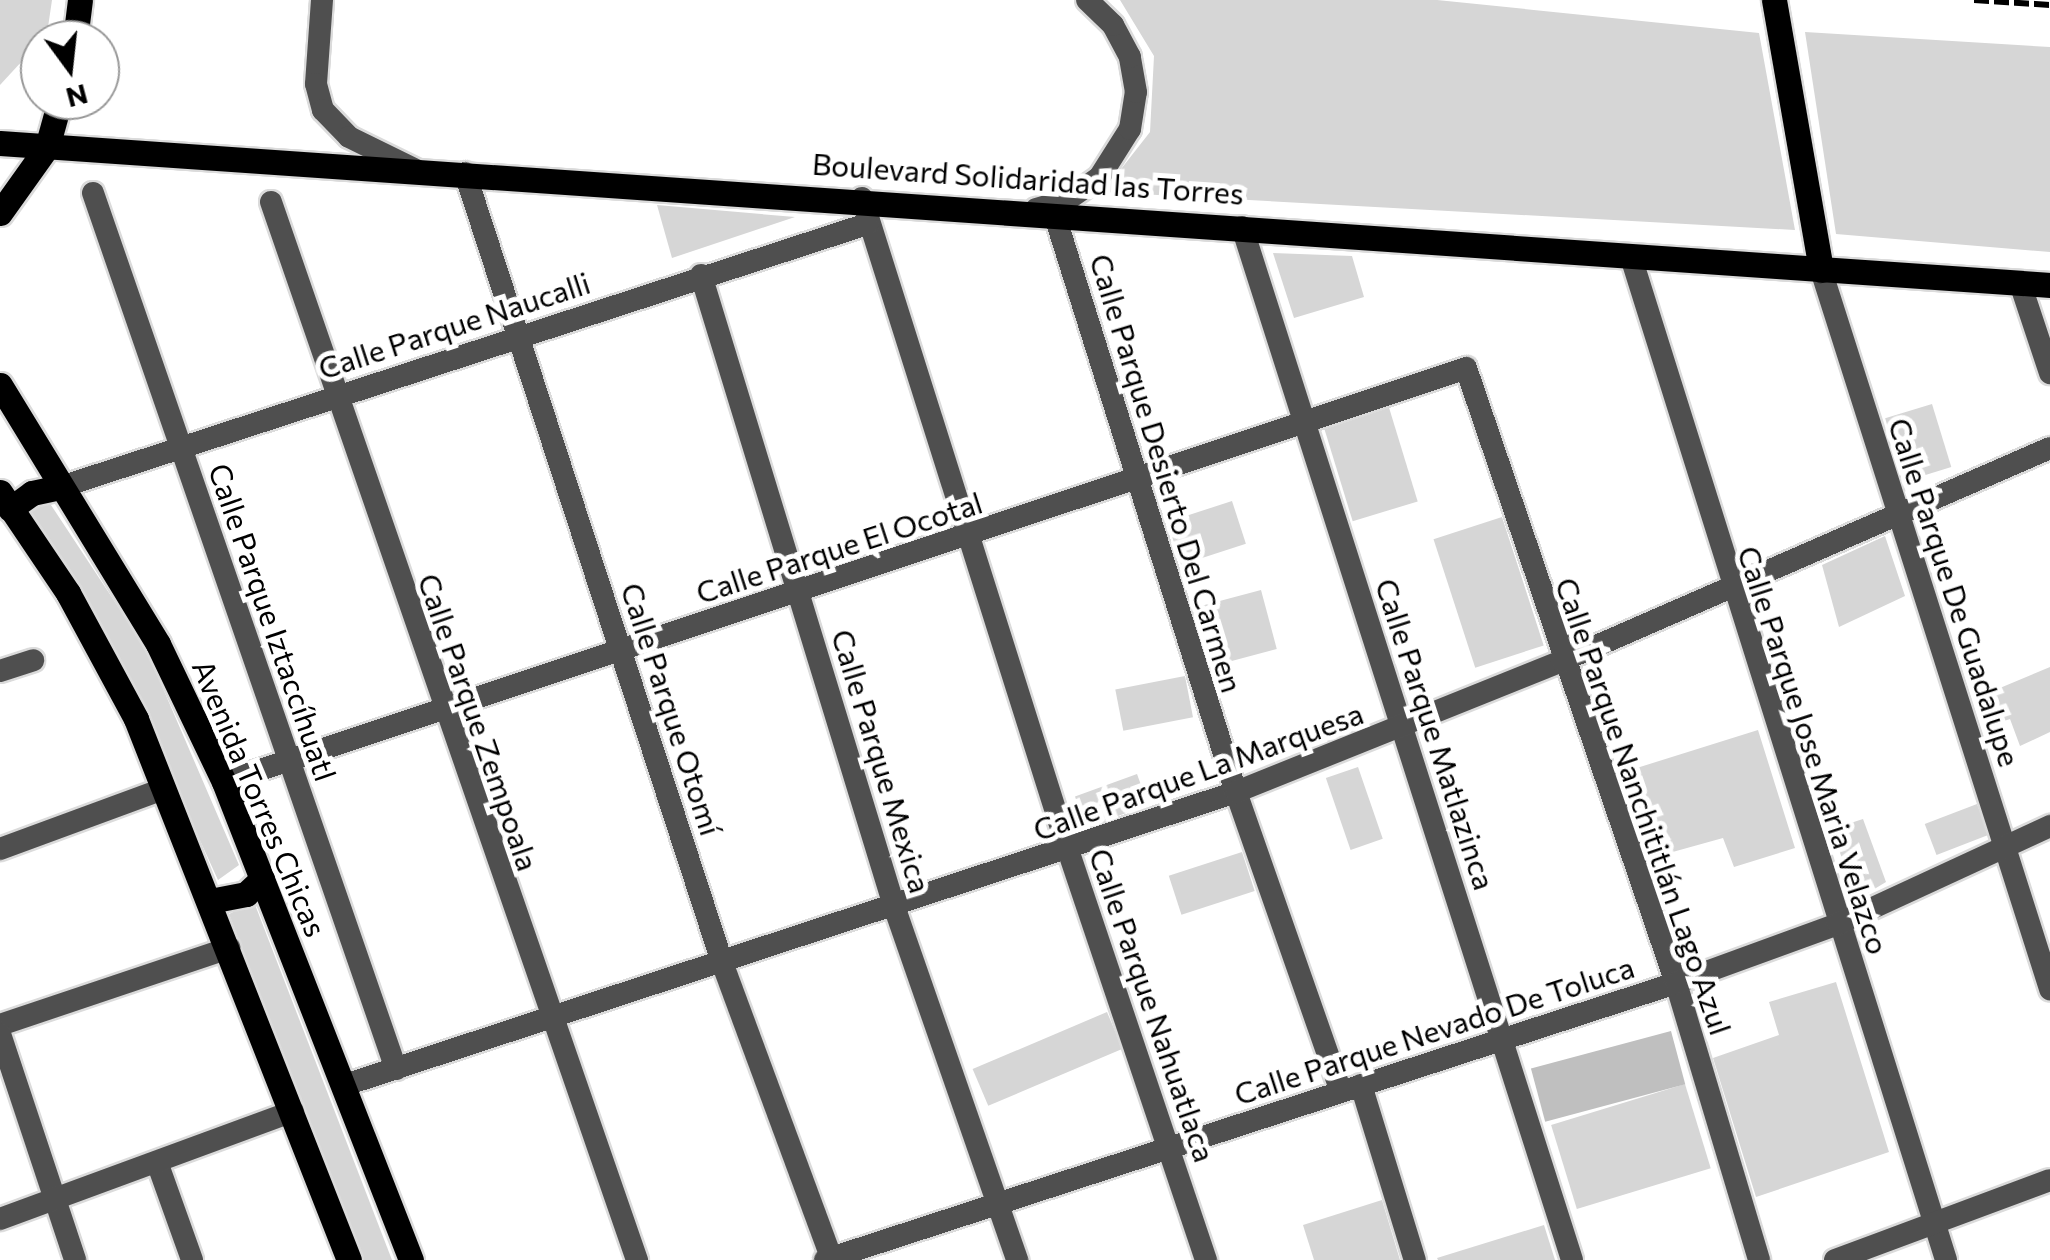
<!DOCTYPE html>
<html>
<head>
<meta charset="utf-8">
<style>
	body { margin:0 }
	#map { position:relative; width:2050px; height:1260px; overflow:hidden; background:#fff; font-family:Commissioner,sans-serif }
	div>[style] { position:absolute }
	.green>* { inset:0; background:#d6d6d6; transform-origin:0 0 }
	.building>* { inset:0; background:#bfbfbf; transform-origin:0 0 }
	.roads { filter:drop-shadow(2px 0 #dbdbdb) drop-shadow(-2px 0 #dbdbdb) drop-shadow(0 2px #dbdbdb) drop-shadow(0 -2px #dbdbdb) }
	.minor>* { height:22px; margin:-11px; padding:0 11px; transform-origin:11px; border-radius:11px; background:#4f4f4f }
	.major>* { height:25px; margin:-12.5px; padding:0 12.5px; transform-origin:12.5px; border-radius:12.5px; background:#000 }
	.rail>* { height:6px; margin-top:-3px; transform-origin:0; background:repeating-linear-gradient(90deg,#000 0 15px,transparent 0 20px) }
	span { translate:-50% -50%; white-space:nowrap; text-align:center; line-height:1.15; -webkit-text-stroke:10px #fff; paint-order:stroke }
	.street-label { font-size:30px; color:#000 }
	.north { position:absolute; left:20px; top:20px; width:100px; height:100px; box-sizing:border-box; background:#fff; border:2px solid #999; border-radius:50%; rotate:165deg; font-size:28px; font-weight:700; line-height:40px; text-align:center; color:#000 }
	.north::after { content:''; display:block; margin:auto; width:35px; height:45px; background:#000; clip-path:polygon(50% 0,100% 100%,50% 72%,0 100%) }
</style>
</head>
<body>
<div id="map">
	<div class="green">
		<div style="clip-path:polygon(0 0,52px 0,47px 34px,0 85px)"></div>
		<div style="clip-path:polygon(1120px 0,1437px 0,1759px 33px,1795px 230px,1103px 192px,1150px 132px,1154px 56px)"></div>
		<div style="clip-path:polygon(1805px 32px,2050px 47px,2050px 252px,1836px 234px)"></div>
		<div style="clip-path:polygon(657px 205px,795px 217px,672px 258px)"></div>
		<div style="clip-path:polygon(1273px 253px,1352px 256px,1364px 297px,1294px 318px)"></div>
		<div style="left:1387px;top:401px;width:105px;height:68px;rotate:73deg"></div>
		<div style="left:1932px;top:404px;width:66px;height:49px;rotate:73deg"></div>
		<div style="left:1232px;top:501px;width:45px;height:68px;rotate:72deg"></div>
		<div style="clip-path:polygon(49px 502px,146px 649px,239px 865px,218px 880px,121px 667px,28px 513px)"></div>
		<div style="left:1502px;top:517px;width:135px;height:72px;rotate:72deg"></div>
		<div style="clip-path:polygon(1885px 536px,1905px 596px,1839px 627px,1822px 565px)"></div>
		<div style="left:1261px;top:590px;width:61px;height:70px;rotate:75deg"></div>
		<div style="clip-path:polygon(2050px 667px,2050px 732px,2020px 746px,2010px 719px,1986px 727px,1976px 698px)"></div>
		<div style="left:1185px;top:676px;width:42px;height:71px;rotate:79deg"></div>
		<div style="clip-path:polygon(1758px 730px,1795px 848px,1734px 867px,1723px 838px,1651px 858px,1624px 772px)"></div>
		<div style="left:1358px;top:767px;width:76px;height:34px;rotate:71deg"></div>
		<div style="left:1137px;top:774px;width:33px;height:66px;rotate:70deg"></div>
		<div style="left:1977px;top:804px;width:33px;height:56px;rotate:69deg"></div>
		<div style="clip-path:polygon(1863px 819px,1886px 882px,1856px 900px,1832px 829px)"></div>
		<div style="left:1242px;top:852px;width:41px;height:77px;rotate:72deg"></div>
		<div style="clip-path:polygon(254px 902px,392px 1260px,361px 1260px,309px 1126px,229px 914px)"></div>
		<div style="clip-path:polygon(1836px 982px,1889px 1152px,1756px 1197px,1713px 1058px,1779px 1035px,1769px 1002px)"></div>
		<div style="left:1107px;top:1012px;width:40px;height:146px;rotate:67deg"></div>
		<div style="left:1685px;top:1084px;width:88px;height:140px;rotate:73deg"></div>
		<div style="clip-path:polygon(1382px 1200px,1400px 1260px,1314px 1260px,1303px 1225px)"></div>
		<div style="clip-path:polygon(1544px 1225px,1555px 1260px,1438px 1260px,1437px 1258px)"></div>
	</div>
	<div class="building">
		<div style="left:1671px;top:1031px;width:55px;height:145px;rotate:75deg"></div>
	</div>
	<div class="roads">
		<div class="minor">
			<div style="left:322px;top:0;width:84px;rotate:94.1deg"></div>
			<div style="left:316px;top:84px;width:27px;rotate:75deg"></div>
			<div style="left:323px;top:110px;width:37px;rotate:46deg"></div>
			<div style="left:349px;top:137px;width:75px;rotate:26.2deg"></div>
			<div style="left:465px;top:173px;width:833px;rotate:71.96deg"></div>
			<div style="left:723px;top:965px;width:314px;rotate:69.7deg"></div>
			<div style="left:93px;top:193px;width:927px;rotate:70.92deg"></div>
			<div style="left:862px;top:198px;width:684px;rotate:72.47deg"></div>
			<div style="left:1068px;top:850px;width:433px;rotate:71.4deg"></div>
			<div style="left:271px;top:202px;width:1120px;rotate:70.92deg"></div>
			<div style="left:1036px;top:209px;width:32px;rotate:-16deg"></div>
			<div style="left:1067px;top:200px;width:39px;rotate:-35deg"></div>
			<div style="left:1099px;top:178px;width:58px;rotate:-57.7deg"></div>
			<div style="left:1130px;top:129px;width:37px;rotate:-81deg"></div>
			<div style="left:1136px;top:92px;width:36px;rotate:-100deg"></div>
			<div style="left:1130px;top:57px;width:36px;rotate:-118deg"></div>
			<div style="left:1113px;top:25px;width:36px;rotate:-136deg"></div>
			<div style="left:1054px;top:213px;width:607px;rotate:72.55deg"></div>
			<div style="left:1236px;top:792px;width:317px;rotate:70.7deg"></div>
			<div style="left:1242px;top:227px;width:1084px;rotate:72.28deg"></div>
			<div style="left:1631px;top:257px;width:1051px;rotate:72.56deg"></div>
			<div style="left:1821px;top:270px;width:755px;rotate:72.33deg"></div>
			<div style="left:701px;top:275px;width:663px;rotate:72.99deg"></div>
			<div style="left:895px;top:909px;width:372px;rotate:70.8deg"></div>
			<div style="left:2020px;top:283px;width:95px;rotate:71.6deg"></div>
			<div style="left:61px;top:487px;width:848px;rotate:-18.07deg"></div>
			<div style="left:0;top:671px;width:35px;rotate:-18deg"></div>
			<div style="left:224px;top:782px;width:1309px;rotate:-18.43deg"></div>
			<div style="left:1466px;top:368px;width:650px;rotate:71.15deg"></div>
			<div style="left:1676px;top:983px;width:289px;rotate:73.3deg"></div>
			<div style="left:0;top:849px;width:174px;rotate:-20.2deg"></div>
			<div style="left:0;top:1025px;width:242px;rotate:-18.6deg"></div>
			<div style="left:0;top:1034px;width:238px;rotate:71.6deg"></div>
			<div style="left:1361px;top:1085px;width:183px;rotate:72.9deg"></div>
			<div style="left:342px;top:1086px;width:941px;rotate:-18.2deg"></div>
			<div style="left:1236px;top:792px;width:351px;rotate:-21.9deg"></div>
			<div style="left:1562px;top:661px;width:532px;rotate:-23.58deg"></div>
			<div style="left:157px;top:1162px;width:104px;rotate:70.3deg"></div>
			<div style="left:0;top:1219px;width:312px;rotate:-20.2deg"></div>
			<div style="left:825px;top:1260px;width:895px;rotate:-18.03deg"></div>
			<div style="left:1676px;top:983px;width:172px;rotate:-20deg"></div>
			<div style="left:1838px;top:924px;width:234px;rotate:-24.8deg"></div>
			<div style="left:1835px;top:1260px;width:229px;rotate:-20.4deg"></div>
		</div>
		<div class="major">
			<div style="left:1774px;top:0;width:274px;rotate:80.1deg"></div>
			<div style="left:75px;top:40px;width:40px;rotate:-82.9deg"></div>
			<div style="left:0;top:143px;width:2055px;rotate:3.96deg"></div>
			<div style="left:0;top:213px;width:81px;rotate:-54.5deg"></div>
			<div style="left:47px;top:147px;width:49px;rotate:-74.5deg"></div>
			<div style="left:0;top:385px;width:303px;rotate:58.6deg"></div>
			<div style="left:158px;top:644px;width:153px;rotate:64.4deg"></div>
			<div style="left:224px;top:782px;width:513px;rotate:68.63deg"></div>
			<div style="left:0;top:492px;width:122px;rotate:56deg"></div>
			<div style="left:68px;top:593px;width:143px;rotate:61.6deg"></div>
			<div style="left:136px;top:719px;width:581px;rotate:68.51deg"></div>
			<div style="left:10px;top:509px;width:27px;rotate:-36deg"></div>
			<div style="left:32px;top:493px;width:30px;rotate:-12deg"></div>
			<div style="left:210px;top:901px;width:37px;rotate:-11deg"></div>
			<div style="left:246px;top:894px;width:22px;rotate:-43deg"></div>
		</div>
	</div>
	<div class="rail">
		<div style="left:1974px;top:0;width:76px;rotate:3.8deg"></div>
	</div>
	<div class="street-label">
		<span style="left:1028px;top:178px;rotate:4deg">Boulevard Solidaridad las Torres</span>
		<span style="left:454px;top:325px;rotate:-18deg">Calle Parque Naucalli</span>
		<span style="left:1167px;top:473px;rotate:73deg">Calle Parque Desierto Del Carmen</span>
		<span style="left:839px;top:547px;rotate:-18deg">Calle Parque El Ocotal</span>
		<span style="left:1955px;top:592px;rotate:72deg">Calle Parque De Guadalupe</span>
		<span style="left:273px;top:622px;rotate:71deg">Calle Parque Iztaccíhuatl</span>
		<span style="left:672px;top:709px;rotate:72deg">Calle Parque Otomí</span>
		<span style="left:479px;top:722px;rotate:71deg">Calle Parque Zempoala</span>
		<span style="left:1436px;top:734px;rotate:72deg">Calle Parque Matlazinca</span>
		<span style="left:1814px;top:750px;rotate:72deg">Calle Parque Jose Maria Velazco</span>
		<span style="left:882px;top:761px;rotate:73deg">Calle Parque Mexica</span>
		<span style="left:1198px;top:771px;rotate:-20deg">Calle Parque La Marquesa</span>
		<span style="left:260px;top:798px;rotate:67deg">Avenida Torres Chicas</span>
		<span style="left:1644px;top:806px;rotate:71deg">Calle Parque Nanchititlán Lago Azul</span>
		<span style="left:1153px;top:1005px;rotate:71deg">Calle Parque Nahuatlaca</span>
		<span style="left:1434px;top:1030px;rotate:-18deg">Calle Parque Nevado De Toluca</span>
	</div>
	<div class="north">N</div>
</div>
</body>
</html>
